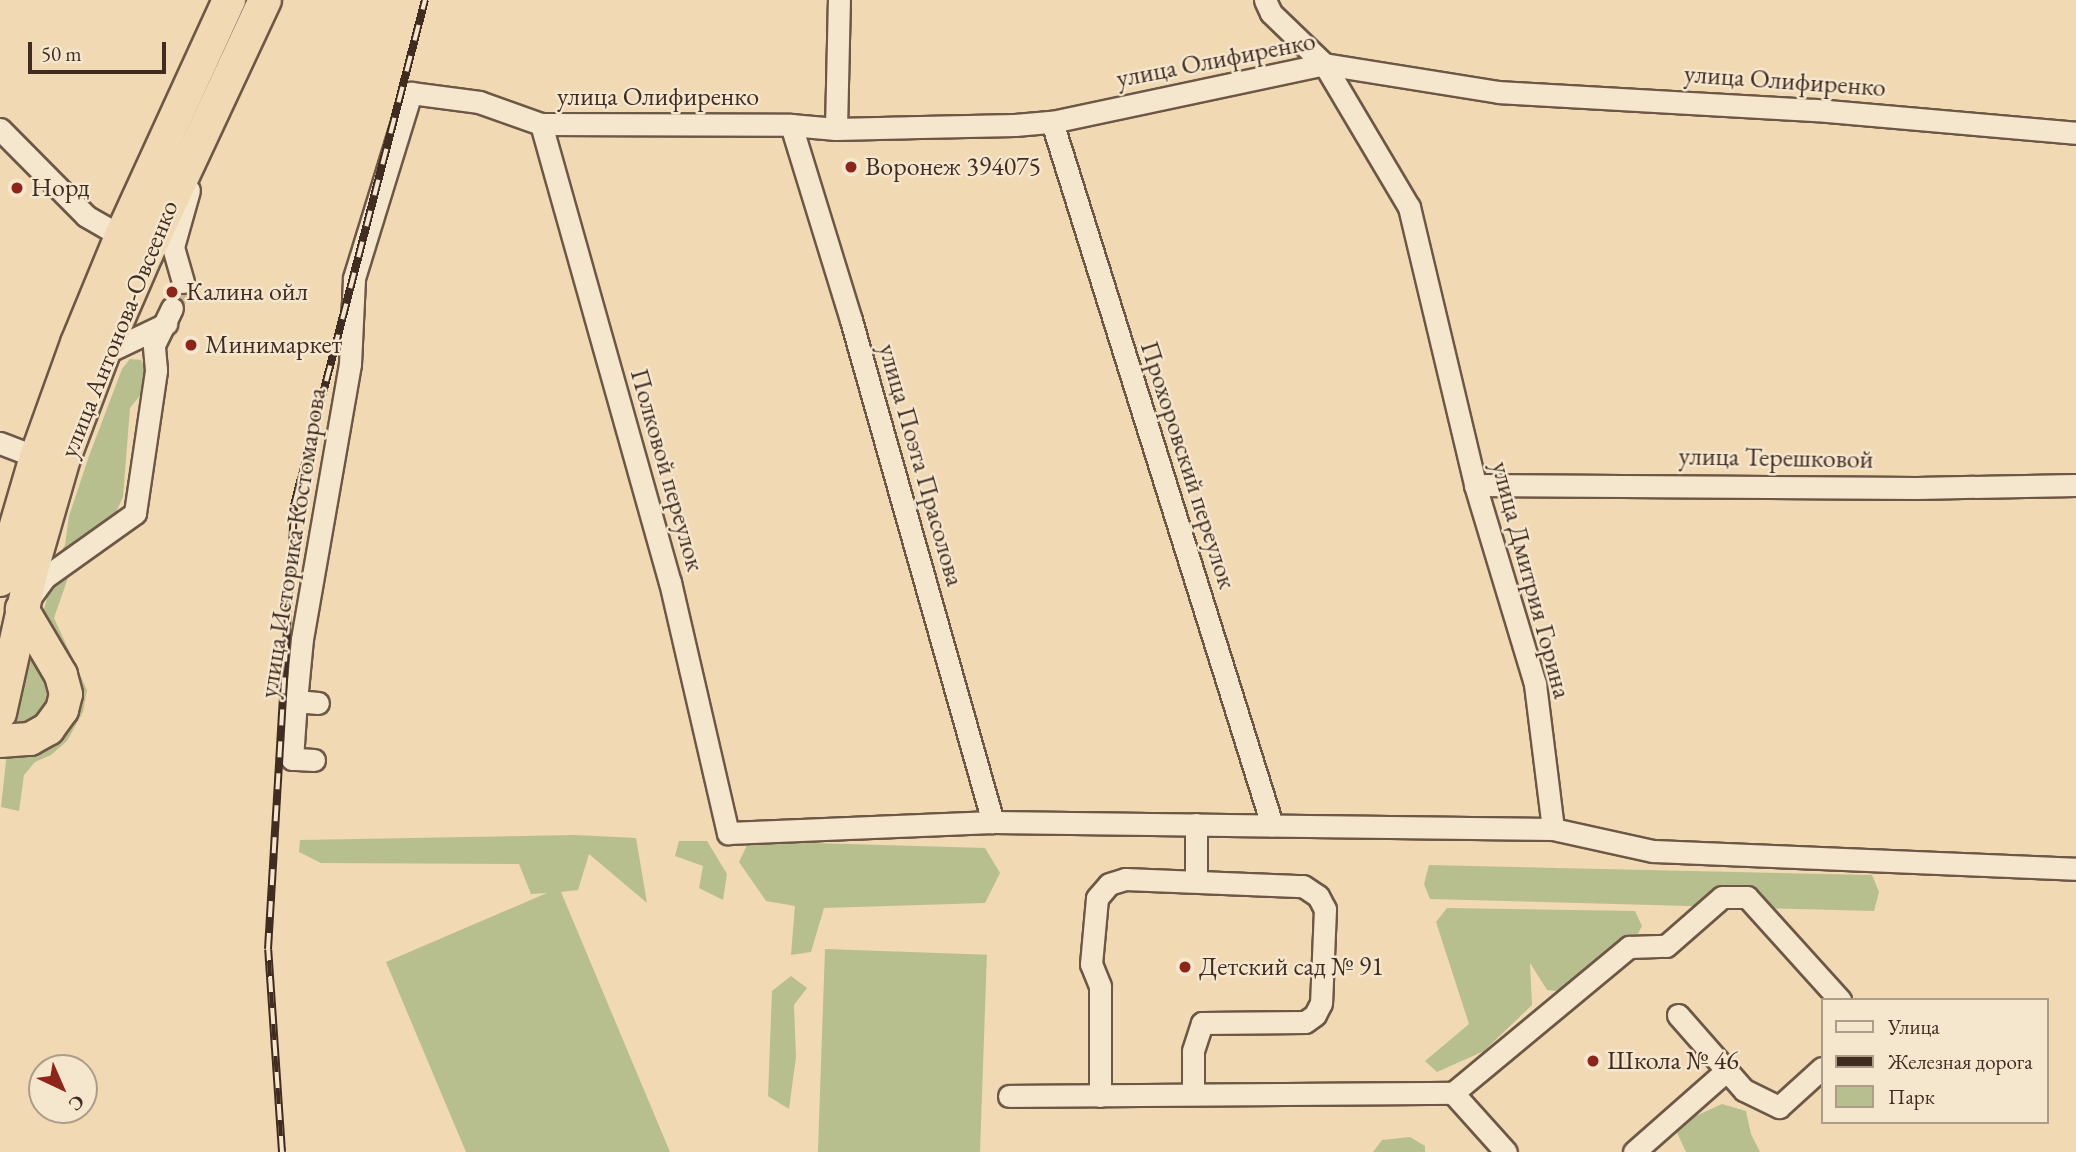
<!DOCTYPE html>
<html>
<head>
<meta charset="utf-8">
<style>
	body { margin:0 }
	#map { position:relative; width:2076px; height:1152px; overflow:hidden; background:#f0d9b3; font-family:"EB Garamond",serif }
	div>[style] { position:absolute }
	.green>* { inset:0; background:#b8bf8e; transform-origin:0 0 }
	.minor-tunnel>* { height:21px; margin-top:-10.5px; transform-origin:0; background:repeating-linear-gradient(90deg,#cdb696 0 21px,transparent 0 31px) }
	.roads { filter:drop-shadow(2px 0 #6d5746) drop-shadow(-2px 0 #6d5746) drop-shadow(0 2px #6d5746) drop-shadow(0 -2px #6d5746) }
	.minor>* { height:21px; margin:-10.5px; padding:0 10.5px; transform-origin:10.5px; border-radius:10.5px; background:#f5e6ce }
	.highway>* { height:32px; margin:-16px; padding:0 16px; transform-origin:16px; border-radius:16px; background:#f0d9b3 }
	.rail>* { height:8px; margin-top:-4px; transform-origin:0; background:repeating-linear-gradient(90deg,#f5e6ce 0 16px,#412c22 0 32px); box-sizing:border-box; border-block:2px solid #412c22 }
	.dots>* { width:19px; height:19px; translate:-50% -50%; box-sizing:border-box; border:4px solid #f5e6ce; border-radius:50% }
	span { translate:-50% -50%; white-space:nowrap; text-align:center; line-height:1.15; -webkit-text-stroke:5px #f5e6ce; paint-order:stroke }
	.street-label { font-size:26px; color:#412c22 }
	.poi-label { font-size:26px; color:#412c22 }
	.left { translate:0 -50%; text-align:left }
	.legend { position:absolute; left:1821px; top:998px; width:228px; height:126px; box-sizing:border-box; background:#f5e6ce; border:2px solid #ad9c89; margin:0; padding:9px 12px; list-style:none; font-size:21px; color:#412c22 }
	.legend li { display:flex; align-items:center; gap:14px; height:35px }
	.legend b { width:35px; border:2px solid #ad9c89 }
	.north { position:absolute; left:28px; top:1054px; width:70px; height:70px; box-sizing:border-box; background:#f5e6ce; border:2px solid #ad9c89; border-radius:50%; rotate:136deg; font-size:19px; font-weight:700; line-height:28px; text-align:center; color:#412c22 }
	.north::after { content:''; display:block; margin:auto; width:24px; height:32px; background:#8f2418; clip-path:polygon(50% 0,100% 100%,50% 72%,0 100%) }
	.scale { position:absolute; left:28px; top:42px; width:138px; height:32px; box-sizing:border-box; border:4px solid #412c22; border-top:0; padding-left:9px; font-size:21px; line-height:24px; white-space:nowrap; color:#412c22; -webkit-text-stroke:5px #f5e6ce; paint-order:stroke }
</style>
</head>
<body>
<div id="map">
	<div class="green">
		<div style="clip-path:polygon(130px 359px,141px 360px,147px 370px,146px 388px,130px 408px,123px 497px,111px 523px,58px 556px,65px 545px,69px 516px,89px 456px,122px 369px)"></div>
		<div style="clip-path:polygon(69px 575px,54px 618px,87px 690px,83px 712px,67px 741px,51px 755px,35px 762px,24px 775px,19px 811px,1px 807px,7px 752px,64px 730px,41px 619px,50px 588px)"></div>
		<div style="clip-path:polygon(26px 637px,56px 688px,49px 715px,9px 731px)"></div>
		<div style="clip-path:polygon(575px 835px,636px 838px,647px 903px,589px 854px,578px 890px,561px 892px,670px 1152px,466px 1152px,386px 962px,547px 893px,531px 894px,519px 864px,321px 863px,299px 852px,300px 840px)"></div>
		<div style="clip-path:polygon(679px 841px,707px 841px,727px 874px,723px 900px,699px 888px,703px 866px,675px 856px)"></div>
		<div style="clip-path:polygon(749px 841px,985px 848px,1000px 873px,985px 903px,824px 908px,811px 952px,791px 955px,795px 906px,766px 901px,739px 862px)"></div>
		<div style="clip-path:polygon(1429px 865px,1872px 875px,1879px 892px,1874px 911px,1430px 899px,1424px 884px)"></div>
		<div style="clip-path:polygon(1447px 908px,1635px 911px,1642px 926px,1634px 941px,1556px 991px,1547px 990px,1530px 963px,1532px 1005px,1484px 1051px,1437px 1072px,1425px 1061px,1469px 1024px,1436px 922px)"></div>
		<div style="left:825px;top:949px;width:162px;height:203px;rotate:2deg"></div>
		<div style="clip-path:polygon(791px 976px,807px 988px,794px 1005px,796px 1057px,789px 1109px,768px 1096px,772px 991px)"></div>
		<div style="clip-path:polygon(1722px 1104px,1746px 1111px,1751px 1134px,1760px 1152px,1686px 1152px,1674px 1126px)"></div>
		<div style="clip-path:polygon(1410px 1137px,1425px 1146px,1425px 1152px,1373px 1152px,1382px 1140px)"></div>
	</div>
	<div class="minor-tunnel">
		<div style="left:172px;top:308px;width:28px;rotate:-67deg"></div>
	</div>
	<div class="roads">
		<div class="minor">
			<div style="left:1265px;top:0;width:14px;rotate:65deg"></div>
			<div style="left:1271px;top:13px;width:74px;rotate:43.9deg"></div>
			<div style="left:1324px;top:64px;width:166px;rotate:59.3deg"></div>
			<div style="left:1409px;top:207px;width:286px;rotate:76.6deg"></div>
			<div style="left:1475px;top:485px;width:208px;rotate:73.2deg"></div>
			<div style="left:1535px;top:684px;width:146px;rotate:82.9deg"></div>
			<div style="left:1553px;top:829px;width:102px;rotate:12.4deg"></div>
			<div style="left:1653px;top:851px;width:423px;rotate:2.4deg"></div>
			<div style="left:1052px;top:122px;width:737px;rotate:72.62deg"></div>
			<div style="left:541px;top:124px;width:476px;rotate:74.3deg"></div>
			<div style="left:670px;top:582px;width:258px;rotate:77deg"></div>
			<div style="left:728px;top:833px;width:265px;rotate:-2.4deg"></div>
			<div style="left:993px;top:822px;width:560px;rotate:0.72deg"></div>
			<div style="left:791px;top:125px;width:204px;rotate:72.9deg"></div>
			<div style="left:851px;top:320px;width:522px;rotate:74.21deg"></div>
			<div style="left:0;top:129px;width:122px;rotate:45.3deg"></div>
			<div style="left:86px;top:216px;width:40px;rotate:29.7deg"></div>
			<div style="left:836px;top:129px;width:129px;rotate:-88.7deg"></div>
			<div style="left:183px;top:282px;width:36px;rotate:-106deg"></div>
			<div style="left:173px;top:247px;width:59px;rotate:-74.3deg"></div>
			<div style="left:103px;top:354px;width:70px;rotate:-25.5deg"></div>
			<div style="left:0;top:443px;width:39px;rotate:21deg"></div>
			<div style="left:1475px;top:485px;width:441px;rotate:0.4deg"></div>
			<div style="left:1916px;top:488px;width:160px;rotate:-1.1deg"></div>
			<div style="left:29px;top:599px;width:26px;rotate:-54deg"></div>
			<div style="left:44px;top:578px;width:112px;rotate:-35.5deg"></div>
			<div style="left:135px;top:513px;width:145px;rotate:-81.6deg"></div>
			<div style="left:156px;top:370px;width:25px;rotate:-95deg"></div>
			<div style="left:154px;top:345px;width:41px;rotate:-64.1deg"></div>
			<div style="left:296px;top:701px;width:22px;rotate:5deg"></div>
			<div style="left:314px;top:760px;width:22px;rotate:-177deg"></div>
			<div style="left:292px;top:759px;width:58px;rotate:-86.1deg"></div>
			<div style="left:296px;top:701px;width:62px;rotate:-84.5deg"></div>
			<div style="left:302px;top:639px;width:279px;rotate:-80.1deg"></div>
			<div style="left:350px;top:364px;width:86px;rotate:-87.3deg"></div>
			<div style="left:354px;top:278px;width:194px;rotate:-72.9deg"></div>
			<div style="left:411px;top:93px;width:69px;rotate:7.5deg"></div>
			<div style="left:479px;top:102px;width:66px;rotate:19.5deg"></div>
			<div style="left:541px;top:124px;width:250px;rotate:0.2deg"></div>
			<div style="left:791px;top:125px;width:45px;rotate:5.1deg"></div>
			<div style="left:836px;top:129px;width:179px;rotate:-1.3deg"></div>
			<div style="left:1015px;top:125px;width:37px;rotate:-5deg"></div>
			<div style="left:1052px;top:122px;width:278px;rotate:-12deg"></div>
			<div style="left:1324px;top:64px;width:177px;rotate:9.1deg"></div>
			<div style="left:1499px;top:92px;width:317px;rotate:3.3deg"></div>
			<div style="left:1815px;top:110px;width:262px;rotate:5deg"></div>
			<div style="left:1196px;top:824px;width:57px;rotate:90deg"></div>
			<div style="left:1678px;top:1015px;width:100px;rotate:48.7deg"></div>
			<div style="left:1744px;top:1090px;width:39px;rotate:26deg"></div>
			<div style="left:1779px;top:1107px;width:58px;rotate:-42.2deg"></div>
			<div style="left:1453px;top:1093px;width:79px;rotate:48.1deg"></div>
			<div style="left:1009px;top:1096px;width:444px;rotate:-0.4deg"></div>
			<div style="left:1453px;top:1093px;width:229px;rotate:-39.7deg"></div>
			<div style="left:1629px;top:947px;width:37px;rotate:-2deg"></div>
			<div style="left:1666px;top:946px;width:74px;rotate:-41.2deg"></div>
			<div style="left:1722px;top:897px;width:25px"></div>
			<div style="left:1747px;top:897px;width:139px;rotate:47.9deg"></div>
			<div style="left:1100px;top:1096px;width:110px;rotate:-90deg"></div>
			<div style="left:1100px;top:986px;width:24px;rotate:-112deg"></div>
			<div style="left:1091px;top:964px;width:66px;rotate:-84.8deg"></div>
			<div style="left:1097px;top:898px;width:18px;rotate:-49deg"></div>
			<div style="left:1109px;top:884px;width:17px;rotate:-17deg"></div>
			<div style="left:1125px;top:879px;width:178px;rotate:2.3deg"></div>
			<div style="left:1303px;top:886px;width:18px;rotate:34deg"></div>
			<div style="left:1318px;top:896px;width:15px;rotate:62deg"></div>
			<div style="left:1325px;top:909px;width:94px;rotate:92.4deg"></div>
			<div style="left:1321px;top:1003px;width:13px;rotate:117deg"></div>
			<div style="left:1315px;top:1015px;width:12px;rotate:145deg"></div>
			<div style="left:1305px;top:1022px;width:103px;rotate:179.4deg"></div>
			<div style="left:1202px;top:1023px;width:29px;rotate:108deg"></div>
			<div style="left:1193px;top:1051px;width:43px;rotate:90deg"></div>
			<div style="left:1634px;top:1152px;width:124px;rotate:-41.4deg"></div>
		</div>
		<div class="highway">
			<div style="left:0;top:580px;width:128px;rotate:-73.7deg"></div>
			<div style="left:36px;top:457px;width:121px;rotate:-70.2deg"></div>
			<div style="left:77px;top:343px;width:116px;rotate:-67.6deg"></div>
			<div style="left:121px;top:236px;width:260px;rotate:-65.4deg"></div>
			<div style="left:0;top:713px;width:148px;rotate:-77.5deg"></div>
			<div style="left:32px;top:569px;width:116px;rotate:-73.9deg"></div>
			<div style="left:64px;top:458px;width:111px;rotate:-69.4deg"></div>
			<div style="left:103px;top:354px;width:110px;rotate:-66.5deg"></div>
			<div style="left:147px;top:253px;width:279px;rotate:-65deg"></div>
			<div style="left:0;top:741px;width:30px;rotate:-4deg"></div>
			<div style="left:30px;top:739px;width:21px;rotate:-29deg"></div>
			<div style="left:48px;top:729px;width:24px;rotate:-54deg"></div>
			<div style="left:62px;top:710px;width:16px;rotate:-76deg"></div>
			<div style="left:66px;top:694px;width:20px;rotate:-105deg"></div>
			<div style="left:61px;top:675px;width:77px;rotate:-120.6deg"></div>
		</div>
	</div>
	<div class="rail">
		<div style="left:282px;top:1152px;width:203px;rotate:-93.9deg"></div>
		<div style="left:268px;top:949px;width:445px;rotate:-86.6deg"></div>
		<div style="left:294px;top:505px;width:522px;rotate:-75.46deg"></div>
	</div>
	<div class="dots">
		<div style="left:851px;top:167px;background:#8f2418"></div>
		<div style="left:17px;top:188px;background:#8f2418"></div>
		<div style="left:172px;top:292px;background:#8f2418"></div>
		<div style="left:191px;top:345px;background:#8f2418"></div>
		<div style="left:1185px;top:967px;background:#8f2418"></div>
		<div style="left:1593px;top:1061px;background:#8f2418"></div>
	</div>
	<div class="street-label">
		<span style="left:1216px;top:60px;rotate:-11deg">улица Олифиренко</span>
		<span style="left:1785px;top:81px;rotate:4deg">улица Олифиренко</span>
		<span style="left:658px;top:97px">улица Олифиренко</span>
		<span style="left:119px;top:329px;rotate:-68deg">улица Антонова-Овсеенко</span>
		<span style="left:1776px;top:458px;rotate:1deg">улица Терешковой</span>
		<span style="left:921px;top:465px;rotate:74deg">улица Поэта Прасолова</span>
		<span style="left:1188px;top:465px;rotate:72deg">Прохоровский переулок</span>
		<span style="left:667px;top:470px;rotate:74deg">Полковой переулок</span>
		<span style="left:293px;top:543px;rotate:-81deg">улица Историка Костомарова</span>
		<span style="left:1531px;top:580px;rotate:75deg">улица Дмитрия Горина</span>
	</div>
	<div class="poi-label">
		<span class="left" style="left:865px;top:167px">Воронеж 394075</span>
		<span class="left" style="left:31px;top:188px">Норд</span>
		<span class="left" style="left:186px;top:292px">Калина ойл</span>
		<span class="left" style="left:205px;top:345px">Минимаркет</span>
		<span class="left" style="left:1199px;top:967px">Детский сад № 91</span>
		<span class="left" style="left:1607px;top:1061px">Школа № 46</span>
	</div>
	<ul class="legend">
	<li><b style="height:9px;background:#f5e6ce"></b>Улица</li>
	<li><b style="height:9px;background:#412c22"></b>Железная дорога</li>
	<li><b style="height:19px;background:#b8bf8e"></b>Парк</li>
	</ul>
	<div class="north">С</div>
	<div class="scale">50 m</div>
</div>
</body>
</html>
